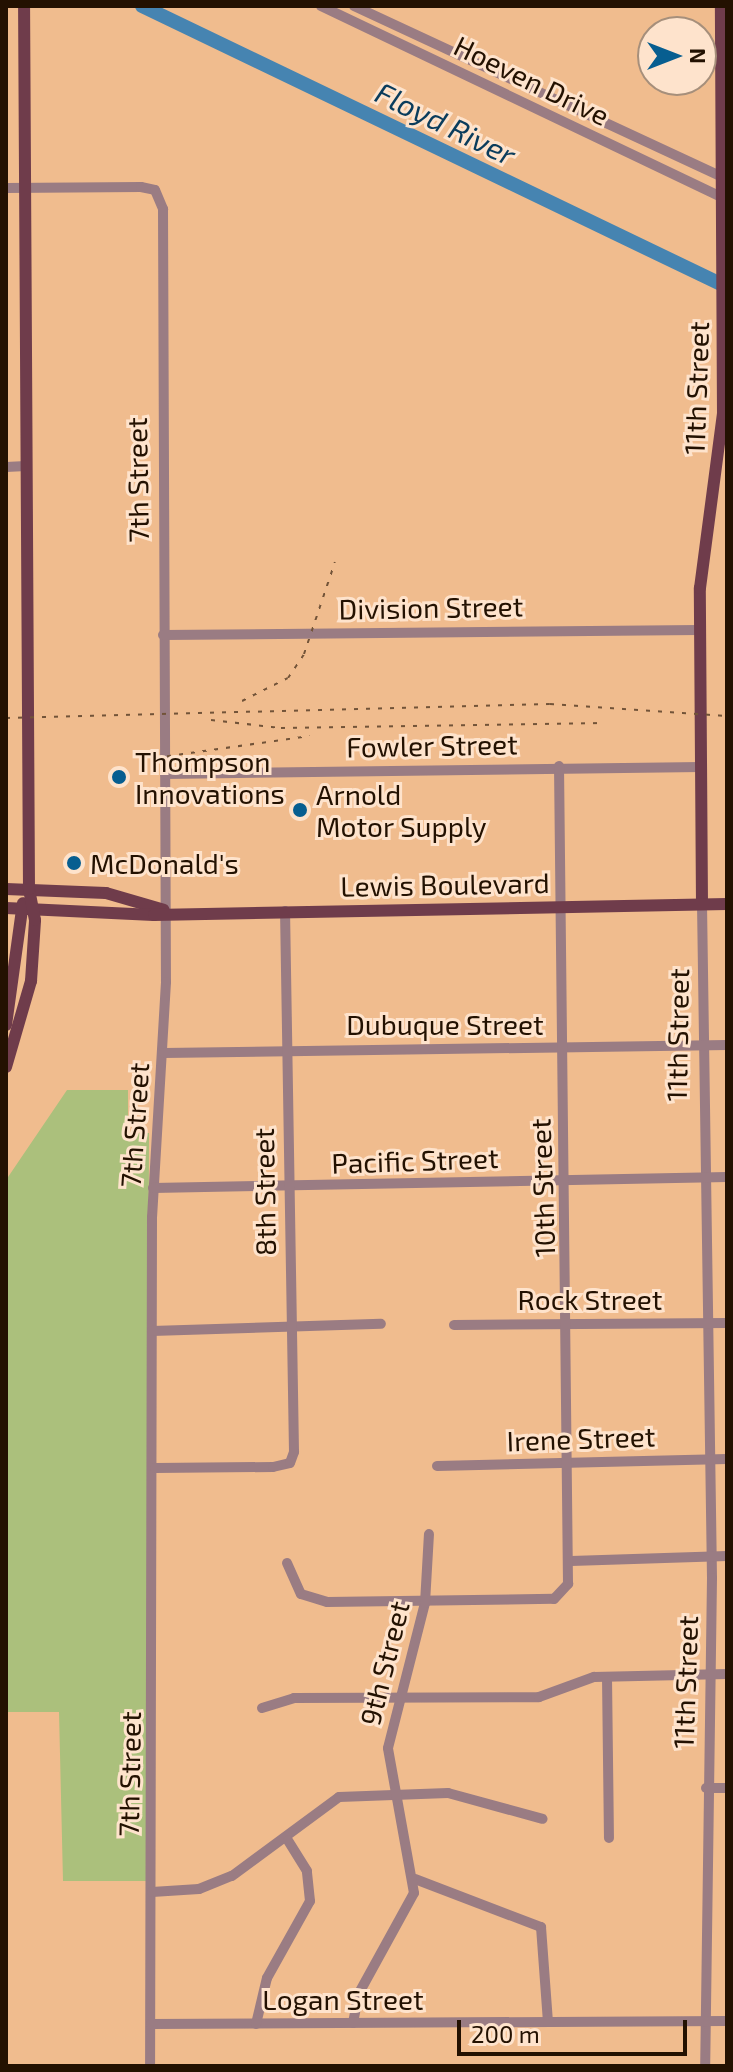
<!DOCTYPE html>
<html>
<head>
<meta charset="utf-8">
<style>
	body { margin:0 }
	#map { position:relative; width:733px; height:2072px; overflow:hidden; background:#f0bc8e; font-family:"Exo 2",sans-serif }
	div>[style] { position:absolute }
	.green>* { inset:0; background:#abc07c }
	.river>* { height:14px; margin:-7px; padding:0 7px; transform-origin:7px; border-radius:7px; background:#4684b1 }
	.minor>* { height:10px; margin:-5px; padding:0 5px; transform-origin:5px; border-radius:5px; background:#9a7c83 }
	.major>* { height:12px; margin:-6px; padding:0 6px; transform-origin:6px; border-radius:6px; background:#6f3c4b }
	.rail>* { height:2px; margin-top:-1px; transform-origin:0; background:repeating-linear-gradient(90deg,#725338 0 4px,transparent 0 12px) }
	.dots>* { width:22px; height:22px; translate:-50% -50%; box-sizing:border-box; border:4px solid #fee3cc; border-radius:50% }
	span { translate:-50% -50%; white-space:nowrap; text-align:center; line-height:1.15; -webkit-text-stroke:6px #fee3cc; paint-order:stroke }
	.street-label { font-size:28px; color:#231101 }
	.poi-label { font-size:28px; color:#231101 }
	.left { translate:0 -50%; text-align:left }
	.water-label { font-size:30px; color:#0a3c5c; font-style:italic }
	.frame { position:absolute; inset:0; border:8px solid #231101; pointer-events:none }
	.north { position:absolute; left:637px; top:16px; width:80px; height:80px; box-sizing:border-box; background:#fee3cc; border:2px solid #a68f7b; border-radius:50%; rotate:90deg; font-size:22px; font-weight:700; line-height:32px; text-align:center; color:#231101 }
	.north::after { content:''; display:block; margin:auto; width:28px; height:36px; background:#075e90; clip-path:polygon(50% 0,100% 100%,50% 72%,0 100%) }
	.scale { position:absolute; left:457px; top:2020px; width:230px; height:36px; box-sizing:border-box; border:4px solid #231101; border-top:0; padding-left:10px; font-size:24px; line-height:28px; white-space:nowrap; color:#231101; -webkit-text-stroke:6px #fee3cc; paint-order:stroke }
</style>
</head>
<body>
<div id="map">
	<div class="green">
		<div style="clip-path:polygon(67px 1090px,128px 1090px,128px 1133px,149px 1133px,147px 1881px,63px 1881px,59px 1712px,6px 1712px,6px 1180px)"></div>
	</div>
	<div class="river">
		<div style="left:142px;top:6px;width:649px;rotate:25.66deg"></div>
	</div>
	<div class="minor">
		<div style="left:321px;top:6px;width:444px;rotate:25.5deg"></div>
		<div style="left:354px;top:6px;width:406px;rotate:24.9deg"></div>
		<div style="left:6px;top:188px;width:135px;rotate:-0.4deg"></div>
		<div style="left:141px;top:187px;width:14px;rotate:12deg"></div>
		<div style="left:155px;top:190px;width:21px;rotate:67deg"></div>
		<div style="left:163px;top:209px;width:773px;rotate:89.78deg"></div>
		<div style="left:166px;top:982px;width:235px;rotate:93.4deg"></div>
		<div style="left:152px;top:1217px;width:849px;rotate:90.13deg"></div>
		<div style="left:6px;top:467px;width:20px;rotate:-3deg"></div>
		<div style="left:163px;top:635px;width:536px;rotate:-0.53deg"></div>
		<div style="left:165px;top:774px;width:536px;rotate:-0.75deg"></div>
		<div style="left:702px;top:904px;width:674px;rotate:89.15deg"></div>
		<div style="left:712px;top:1578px;width:488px;rotate:90.8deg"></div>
		<div style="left:164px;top:1053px;width:563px;rotate:-0.81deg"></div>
		<div style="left:153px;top:1188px;width:574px;rotate:-1.1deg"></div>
		<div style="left:454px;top:1325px;width:273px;rotate:-0.4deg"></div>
		<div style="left:152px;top:1331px;width:229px;rotate:-1.8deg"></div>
		<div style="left:437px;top:1466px;width:290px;rotate:-1.4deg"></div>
		<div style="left:155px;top:1468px;width:118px;rotate:-0.5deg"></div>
		<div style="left:273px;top:1467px;width:17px;rotate:-13deg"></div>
		<div style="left:290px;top:1463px;width:12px;rotate:-70deg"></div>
		<div style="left:294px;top:1452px;width:541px;rotate:-90.95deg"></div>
		<div style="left:571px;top:1561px;width:156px;rotate:-1.8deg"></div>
		<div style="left:287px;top:1563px;width:34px;rotate:66deg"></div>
		<div style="left:301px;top:1594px;width:27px;rotate:17deg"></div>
		<div style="left:327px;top:1602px;width:227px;rotate:-0.8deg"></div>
		<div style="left:554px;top:1599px;width:21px;rotate:-47deg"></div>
		<div style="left:568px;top:1584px;width:818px;rotate:-90.63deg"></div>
		<div style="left:607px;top:1677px;width:161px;rotate:89.3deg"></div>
		<div style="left:262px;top:1708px;width:34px;rotate:-17deg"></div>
		<div style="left:294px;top:1698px;width:245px;rotate:-0.2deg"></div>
		<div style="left:539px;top:1697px;width:59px;rotate:-20deg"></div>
		<div style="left:594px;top:1677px;width:133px;rotate:-1.3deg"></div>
		<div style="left:706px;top:1788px;width:21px"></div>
		<div style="left:415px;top:1879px;width:135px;rotate:20.9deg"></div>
		<div style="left:541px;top:1927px;width:95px;rotate:85.8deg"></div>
		<div style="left:152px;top:1892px;width:47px;rotate:-3.7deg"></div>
		<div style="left:199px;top:1889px;width:35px;rotate:-22deg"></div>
		<div style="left:232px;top:1876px;width:133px;rotate:-36.4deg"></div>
		<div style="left:339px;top:1797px;width:109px;rotate:-2.1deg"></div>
		<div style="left:448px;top:1793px;width:98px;rotate:15.3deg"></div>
		<div style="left:353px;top:2023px;width:31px;rotate:-79deg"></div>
		<div style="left:359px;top:1993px;width:114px;rotate:-61.2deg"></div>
		<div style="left:414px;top:1893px;width:147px;rotate:-100.2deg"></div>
		<div style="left:388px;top:1748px;width:150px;rotate:-75.7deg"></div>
		<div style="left:425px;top:1603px;width:69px;rotate:-86.7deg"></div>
		<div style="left:151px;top:2024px;width:576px;rotate:-0.3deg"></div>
		<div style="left:256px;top:2024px;width:47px;rotate:-76.6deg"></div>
		<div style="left:267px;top:1978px;width:88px;rotate:-60.8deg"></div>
		<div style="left:310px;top:1901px;width:30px;rotate:-96deg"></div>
		<div style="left:307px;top:1871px;width:36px;rotate:-122deg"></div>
	</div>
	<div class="major">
		<div style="left:6px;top:889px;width:100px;rotate:2.3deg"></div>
		<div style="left:106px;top:893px;width:60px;rotate:16.3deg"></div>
		<div style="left:702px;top:904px;width:316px;rotate:-90.4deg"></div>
		<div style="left:700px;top:588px;width:176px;rotate:-82.5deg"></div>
		<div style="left:723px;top:414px;width:408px;rotate:-90.3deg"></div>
		<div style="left:6px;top:908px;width:148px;rotate:2.7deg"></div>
		<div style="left:154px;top:915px;width:573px;rotate:-1.1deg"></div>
		<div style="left:6px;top:1025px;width:123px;rotate:-82.1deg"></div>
		<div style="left:6px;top:1067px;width:90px;rotate:-73.8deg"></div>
		<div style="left:31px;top:981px;width:61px;rotate:-86.2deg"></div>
		<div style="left:35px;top:920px;width:32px;rotate:-101deg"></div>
		<div style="left:29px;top:889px;width:883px;rotate:-90.32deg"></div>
	</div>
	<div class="rail">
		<div style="left:242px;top:701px;width:51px;rotate:-26.6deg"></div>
		<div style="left:288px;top:678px;width:29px;rotate:-56deg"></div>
		<div style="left:304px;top:654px;width:97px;rotate:-71.4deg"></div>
		<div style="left:6px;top:718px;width:544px;rotate:-1.47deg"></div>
		<div style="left:550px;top:704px;width:177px;rotate:3.9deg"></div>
		<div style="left:211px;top:720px;width:70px;rotate:6.5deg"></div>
		<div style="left:281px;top:728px;width:323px;rotate:-0.9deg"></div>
		<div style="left:155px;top:758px;width:156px;rotate:-8.1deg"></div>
	</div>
	<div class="dots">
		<div style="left:119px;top:777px;background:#075e90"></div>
		<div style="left:300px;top:810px;background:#075e90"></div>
		<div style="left:74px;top:863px;background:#075e90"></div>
	</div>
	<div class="street-label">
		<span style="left:532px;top:80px;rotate:26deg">Hoeven Drive</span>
		<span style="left:696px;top:388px;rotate:-88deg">11th Street</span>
		<span style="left:137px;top:480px;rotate:-91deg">7th Street</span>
		<span style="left:431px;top:607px;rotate:-1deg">Division Street</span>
		<span style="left:432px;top:745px;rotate:-1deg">Fowler Street</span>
		<span style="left:445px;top:884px;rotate:-1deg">Lewis Boulevard</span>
		<span style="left:445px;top:1024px">Dubuque Street</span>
		<span style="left:677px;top:1035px;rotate:-89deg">11th Street</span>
		<span style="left:134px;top:1125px;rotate:-86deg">7th Street</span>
		<span style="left:415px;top:1160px;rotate:-2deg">Pacific Street</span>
		<span style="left:542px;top:1188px;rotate:-92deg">10th Street</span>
		<span style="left:264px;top:1192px;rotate:-91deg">8th Street</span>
		<span style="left:590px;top:1299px">Rock Street</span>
		<span style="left:581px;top:1438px;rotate:-2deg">Irene Street</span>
		<span style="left:384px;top:1663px;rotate:-76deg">9th Street</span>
		<span style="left:685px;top:1682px;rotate:-88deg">11th Street</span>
		<span style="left:129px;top:1774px;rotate:-89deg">7th Street</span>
		<span style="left:343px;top:1999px">Logan Street</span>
	</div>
	<div class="poi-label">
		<span class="left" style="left:135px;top:777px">Thompson<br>Innovations</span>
		<span class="left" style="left:316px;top:810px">Arnold<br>Motor Supply</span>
		<span class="left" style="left:90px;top:863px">McDonald's</span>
	</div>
	<div class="water-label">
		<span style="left:446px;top:123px;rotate:26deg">Floyd River</span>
	</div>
	<div class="frame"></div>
	<div class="north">N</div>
	<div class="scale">200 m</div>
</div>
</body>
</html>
